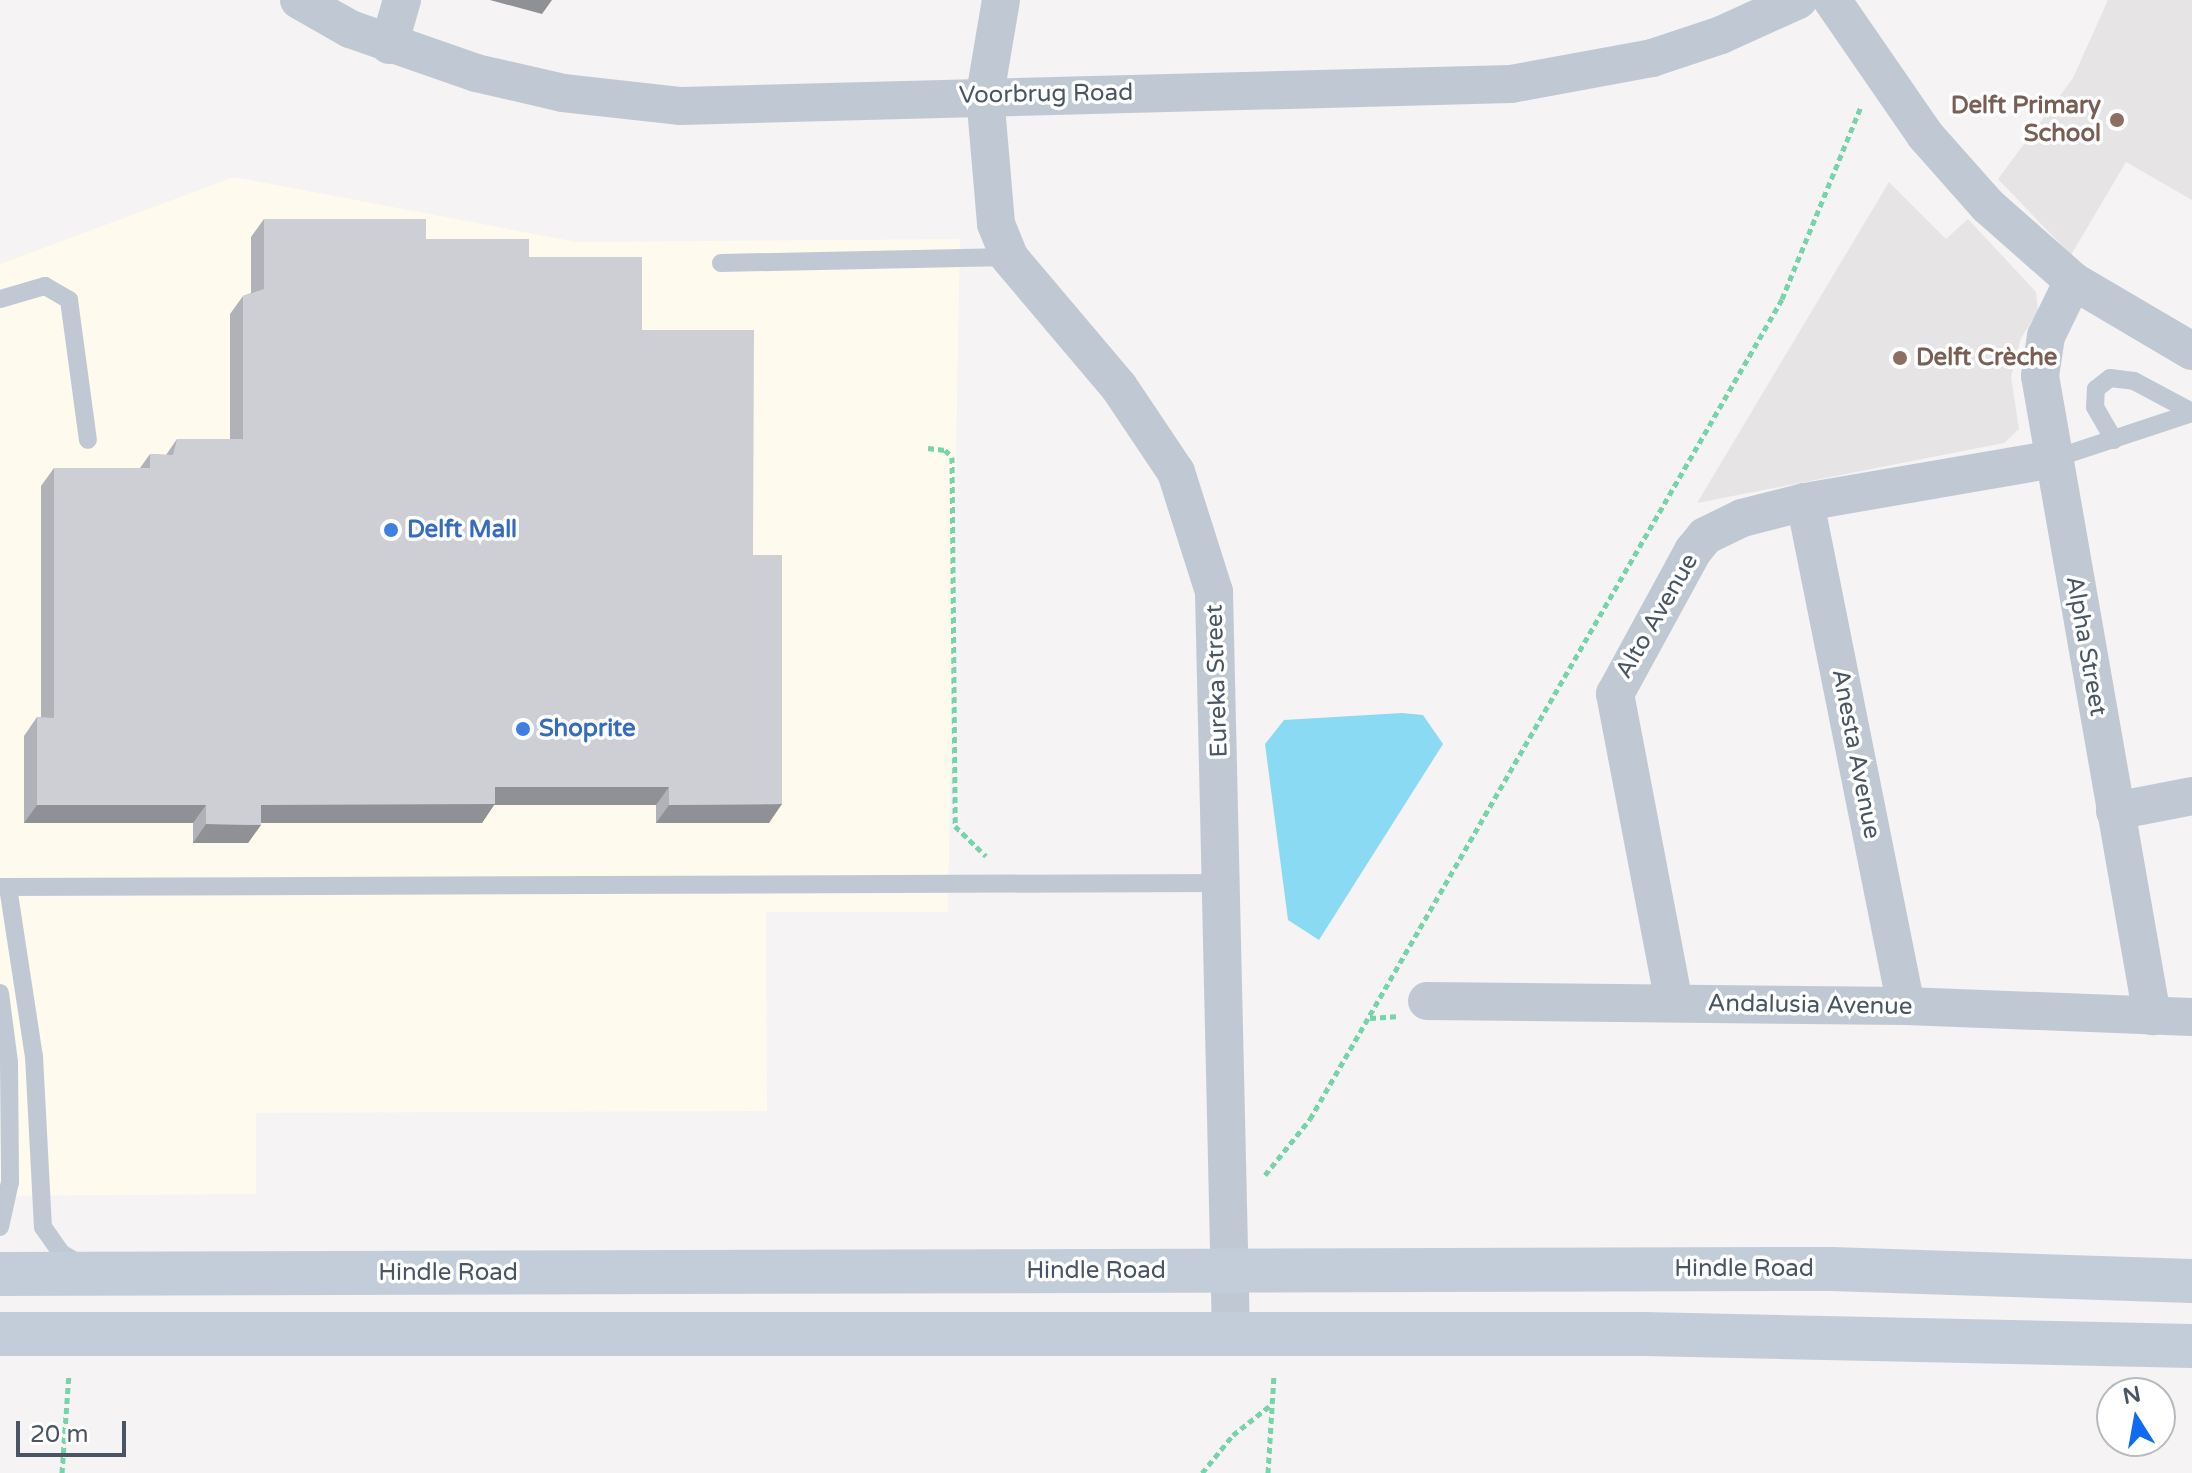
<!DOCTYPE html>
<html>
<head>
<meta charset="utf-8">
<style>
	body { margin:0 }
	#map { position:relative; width:2192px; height:1473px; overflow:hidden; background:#f5f3f3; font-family:"Varela Round",sans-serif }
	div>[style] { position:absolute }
	.commercial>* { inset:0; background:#fefaee }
	.education>* { inset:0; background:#e6e4e5 }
	.water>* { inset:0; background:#8bdaf3 }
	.path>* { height:5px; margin-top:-2.5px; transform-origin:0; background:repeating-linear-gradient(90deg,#75d4a9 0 6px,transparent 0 10px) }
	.lane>* { height:18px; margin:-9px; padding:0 9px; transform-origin:9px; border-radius:9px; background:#c0c9d3 }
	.street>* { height:38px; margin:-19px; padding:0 19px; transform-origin:19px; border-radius:19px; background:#c0c9d3 }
	.secondary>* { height:44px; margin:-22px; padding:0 22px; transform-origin:22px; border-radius:22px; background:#c3cdda }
	.wall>* { inset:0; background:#b0b2b7 }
	.shaded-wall>* { inset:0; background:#909195 }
	.building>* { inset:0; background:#cdcfd5 }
	.dots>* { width:22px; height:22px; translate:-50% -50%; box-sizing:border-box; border:4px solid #fff; border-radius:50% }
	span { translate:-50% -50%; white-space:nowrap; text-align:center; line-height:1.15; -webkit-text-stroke:7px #fff; paint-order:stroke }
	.street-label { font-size:24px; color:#495562 }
	.education-label { font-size:24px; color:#785e54; font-weight:700 }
	.right { translate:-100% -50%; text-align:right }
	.left { translate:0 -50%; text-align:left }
	.shop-label { font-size:24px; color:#366cbe; font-weight:700 }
	.north { position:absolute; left:2096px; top:1377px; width:80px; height:80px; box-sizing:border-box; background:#fff; border:2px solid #b6bbc0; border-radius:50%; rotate:349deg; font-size:22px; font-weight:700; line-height:32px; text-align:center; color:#495562 }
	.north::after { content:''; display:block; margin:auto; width:28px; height:36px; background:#0f6bf2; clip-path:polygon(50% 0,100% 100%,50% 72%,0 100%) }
	.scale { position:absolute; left:16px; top:1421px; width:110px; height:36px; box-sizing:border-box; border:4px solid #495562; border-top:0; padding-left:10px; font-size:24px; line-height:28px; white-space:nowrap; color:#495562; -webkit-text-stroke:6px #fff; paint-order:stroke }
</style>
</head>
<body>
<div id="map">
	<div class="commercial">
		<div style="clip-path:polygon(234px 177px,577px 242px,960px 239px,948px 912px,766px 912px,767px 1111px,256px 1113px,256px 1194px,0 1196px,0 264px)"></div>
	</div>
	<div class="education">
		<div style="clip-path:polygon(2108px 0,2192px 0,2192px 200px,2126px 162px,2071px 255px,1998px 179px,2073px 78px)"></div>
		<div style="clip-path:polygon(1889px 182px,1946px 239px,1968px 219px,2036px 292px,2038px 312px,2021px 338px,2011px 377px,2019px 429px,2004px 443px,1697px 503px)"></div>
	</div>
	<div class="water">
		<div style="clip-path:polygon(1402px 713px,1423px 715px,1443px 744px,1319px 940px,1288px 920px,1265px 744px,1284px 720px)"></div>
	</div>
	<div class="path">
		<div style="left:928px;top:448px;width:17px;rotate:7deg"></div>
		<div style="left:945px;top:450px;width:10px;rotate:45deg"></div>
		<div style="left:952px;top:457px;width:369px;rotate:89.5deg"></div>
		<div style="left:955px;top:826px;width:43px;rotate:44.1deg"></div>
		<div style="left:1370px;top:1018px;width:26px;rotate:-4deg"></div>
		<div style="left:1265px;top:1175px;width:72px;rotate:-51.2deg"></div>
		<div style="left:1310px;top:1119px;width:946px;rotate:-60.07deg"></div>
		<div style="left:1782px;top:299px;width:209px;rotate:-67.7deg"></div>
		<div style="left:62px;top:1473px;width:99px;rotate:-86deg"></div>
		<div style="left:1202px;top:1473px;width:49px;rotate:-50.8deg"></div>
		<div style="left:1233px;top:1435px;width:50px;rotate:-38.5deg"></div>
		<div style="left:1268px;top:1473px;width:99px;rotate:-86.5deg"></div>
	</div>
	<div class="lane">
		<div style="left:721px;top:263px;width:288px;rotate:-1.2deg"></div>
		<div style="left:0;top:299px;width:47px;rotate:-16.1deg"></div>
		<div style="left:45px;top:286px;width:28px;rotate:30deg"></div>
		<div style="left:69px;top:300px;width:141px;rotate:82.3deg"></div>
		<div style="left:2114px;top:440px;width:38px;rotate:-120deg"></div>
		<div style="left:2095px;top:407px;width:18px;rotate:-87deg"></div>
		<div style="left:2096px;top:389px;width:18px;rotate:-38deg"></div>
		<div style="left:2110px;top:378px;width:24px;rotate:7deg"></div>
		<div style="left:2134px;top:381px;width:66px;rotate:28.1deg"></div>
		<div style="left:2053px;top:459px;width:146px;rotate:-18.3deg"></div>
		<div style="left:0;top:887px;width:1223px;rotate:-0.19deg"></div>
		<div style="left:8px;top:887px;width:171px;rotate:81.3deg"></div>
		<div style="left:34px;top:1056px;width:171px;rotate:87deg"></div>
		<div style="left:43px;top:1227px;width:32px;rotate:55deg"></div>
		<div style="left:61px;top:1253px;width:24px;rotate:30deg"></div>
		<div style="left:0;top:993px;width:70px;rotate:82.6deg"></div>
		<div style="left:9px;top:1062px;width:120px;rotate:89.5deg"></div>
		<div style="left:10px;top:1182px;width:46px;rotate:102.5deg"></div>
	</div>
	<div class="street">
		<div style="left:299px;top:0;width:59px;rotate:29.6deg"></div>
		<div style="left:350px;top:29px;width:133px;rotate:19.2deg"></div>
		<div style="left:476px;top:73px;width:89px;rotate:12.9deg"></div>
		<div style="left:563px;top:93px;width:119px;rotate:6.3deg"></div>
		<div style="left:681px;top:106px;width:830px;rotate:-1.52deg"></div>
		<div style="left:1511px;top:84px;width:143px;rotate:-10.4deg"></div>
		<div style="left:1652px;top:58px;width:73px;rotate:-18.4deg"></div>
		<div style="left:1721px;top:35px;width:85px;rotate:-24.4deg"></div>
		<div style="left:1001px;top:0;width:96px;rotate:99.6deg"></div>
		<div style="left:985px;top:95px;width:129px;rotate:85.1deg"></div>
		<div style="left:996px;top:224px;width:35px;rotate:68deg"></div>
		<div style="left:1009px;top:257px;width:170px;rotate:49.8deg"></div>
		<div style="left:1119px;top:387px;width:102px;rotate:56.2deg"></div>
		<div style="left:1176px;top:472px;width:126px;rotate:72.4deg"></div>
		<div style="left:1214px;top:592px;width:743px;rotate:88.69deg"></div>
		<div style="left:1832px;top:0;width:164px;rotate:55.4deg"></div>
		<div style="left:1925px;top:135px;width:95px;rotate:48.4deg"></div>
		<div style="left:1988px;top:206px;width:113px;rotate:41.4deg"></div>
		<div style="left:2073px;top:281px;width:138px;rotate:30.5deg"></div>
		<div style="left:389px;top:45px;width:47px;rotate:-73.9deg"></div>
		<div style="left:2073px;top:281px;width:61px;rotate:116.1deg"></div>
		<div style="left:2046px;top:336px;width:40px;rotate:98.5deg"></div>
		<div style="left:2040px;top:376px;width:650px;rotate:80.07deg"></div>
		<div style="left:1805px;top:502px;width:514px;rotate:78.67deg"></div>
		<div style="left:2115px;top:811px;width:78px;rotate:-11deg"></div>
		<div style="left:1427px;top:1001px;width:479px;rotate:0.6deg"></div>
		<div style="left:1906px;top:1006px;width:286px;rotate:2.2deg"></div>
		<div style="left:1674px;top:1003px;width:315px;rotate:-100.8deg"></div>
		<div style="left:1615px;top:694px;width:163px;rotate:-61.4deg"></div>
		<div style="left:1693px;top:551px;width:19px;rotate:-51deg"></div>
		<div style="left:1705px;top:536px;width:41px;rotate:-25.9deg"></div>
		<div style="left:1742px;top:518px;width:65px;rotate:-14.3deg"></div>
		<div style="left:1805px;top:502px;width:252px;rotate:-9.8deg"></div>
	</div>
	<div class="secondary">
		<div style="left:0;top:1274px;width:1831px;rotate:-0.16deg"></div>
		<div style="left:1831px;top:1269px;width:361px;rotate:1.9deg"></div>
		<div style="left:0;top:1334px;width:1645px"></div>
		<div style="left:1645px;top:1334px;width:547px;rotate:1.26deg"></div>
	</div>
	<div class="wall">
		<div style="clip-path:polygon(264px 219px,426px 239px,529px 257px,642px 330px,753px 555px,769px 823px,656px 823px,656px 805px,494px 805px,482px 823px,261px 823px,248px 843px,193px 843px,193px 823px,24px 823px,24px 736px,37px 717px,41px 717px,41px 486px,54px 468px,140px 468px,150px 454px,166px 455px,177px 439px,230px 439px,230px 314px,243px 296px,251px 293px,251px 237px)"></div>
	</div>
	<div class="shaded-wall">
		<div style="clip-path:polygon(490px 0,552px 0,542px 14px)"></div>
		<div style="clip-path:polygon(495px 787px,669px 787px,656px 805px,494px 805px,482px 823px,248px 823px,261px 805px)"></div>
		<div style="clip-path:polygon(782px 804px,769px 823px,656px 823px,669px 805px)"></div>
		<div style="clip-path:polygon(37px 805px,206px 805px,193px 823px,24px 823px)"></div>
		<div style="clip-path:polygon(206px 824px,261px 825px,248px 843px,193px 843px)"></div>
	</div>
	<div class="building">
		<div style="clip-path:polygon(264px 219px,426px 219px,426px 239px,529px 239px,529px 257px,642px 257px,642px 330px,754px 330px,753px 555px,782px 555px,782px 804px,669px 805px,669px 787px,495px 787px,495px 804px,261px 805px,261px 825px,206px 824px,206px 805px,37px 805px,37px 717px,54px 718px,54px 468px,150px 468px,150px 454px,173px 455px,177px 439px,243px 439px,243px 296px,264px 289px)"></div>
	</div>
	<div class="dots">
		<div style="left:2117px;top:120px;background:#8d6e63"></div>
		<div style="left:1900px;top:358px;background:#8d6e63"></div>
		<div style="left:391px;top:530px;background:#3f7fe0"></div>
		<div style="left:523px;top:729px;background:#3f7fe0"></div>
	</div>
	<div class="street-label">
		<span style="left:1046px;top:94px;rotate:-1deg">Voorbrug Road</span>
		<span style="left:1657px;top:616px;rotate:-60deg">Alto Avenue</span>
		<span style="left:2086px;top:646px;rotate:80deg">Alpha Street</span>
		<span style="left:1217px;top:681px;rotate:-92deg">Eureka Street</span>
		<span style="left:1856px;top:754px;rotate:79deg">Anesta Avenue</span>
		<span style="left:1810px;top:1005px;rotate:1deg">Andalusia Avenue</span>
		<span style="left:1744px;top:1269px">Hindle Road</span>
		<span style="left:1096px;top:1271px">Hindle Road</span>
		<span style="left:448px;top:1273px">Hindle Road</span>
	</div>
	<div class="education-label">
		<span class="right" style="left:2101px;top:120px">Delft Primary<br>School</span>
		<span class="left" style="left:1916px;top:358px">Delft Crèche</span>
	</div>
	<div class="shop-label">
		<span class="left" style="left:407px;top:530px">Delft Mall</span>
		<span class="left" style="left:539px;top:729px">Shoprite</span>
	</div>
	<div class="north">N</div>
	<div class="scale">20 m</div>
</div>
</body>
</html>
